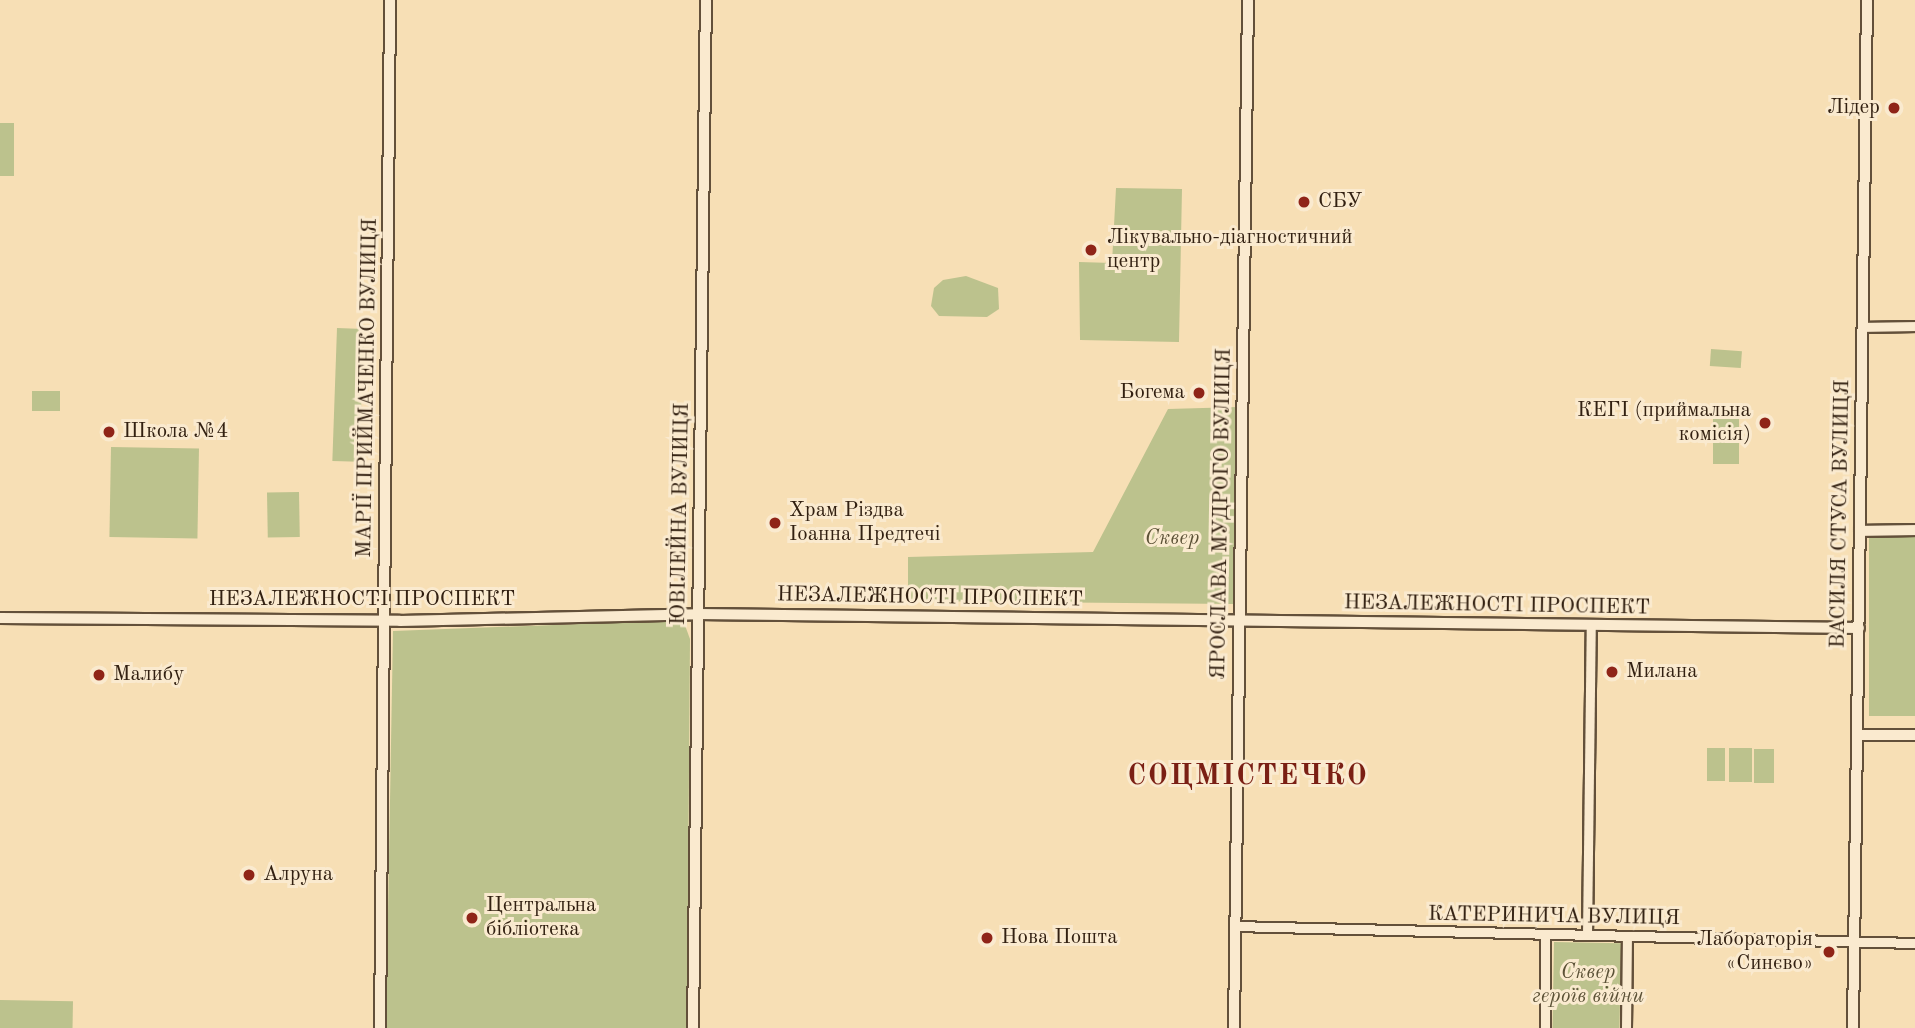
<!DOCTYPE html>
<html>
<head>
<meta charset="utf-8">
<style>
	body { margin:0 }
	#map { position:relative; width:1915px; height:1028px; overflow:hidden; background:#f7dfb5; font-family:"Old Standard TT",serif }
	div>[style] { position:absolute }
	.green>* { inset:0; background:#bcc28d; transform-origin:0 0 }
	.roads { filter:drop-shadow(2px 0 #63503a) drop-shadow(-2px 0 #63503a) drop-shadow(0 2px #63503a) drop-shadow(0 -2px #63503a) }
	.minor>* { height:9px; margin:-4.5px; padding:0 4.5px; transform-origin:4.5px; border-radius:4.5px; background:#faeacf }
	.tertiary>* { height:10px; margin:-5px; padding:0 5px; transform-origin:5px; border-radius:5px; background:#faeacf }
	.dots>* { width:19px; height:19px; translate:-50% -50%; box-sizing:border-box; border:4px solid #faeacf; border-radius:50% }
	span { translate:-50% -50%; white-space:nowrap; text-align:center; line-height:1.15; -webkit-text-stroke:6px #faeacf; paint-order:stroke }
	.poi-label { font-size:21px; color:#322011 }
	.right { translate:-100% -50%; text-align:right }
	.left { translate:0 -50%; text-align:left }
	.street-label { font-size:21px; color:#322011 }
	.park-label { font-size:21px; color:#5b5136; font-style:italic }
	.district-label { font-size:28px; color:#7a1f14; font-weight:700; letter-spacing:2px }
</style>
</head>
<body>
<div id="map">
	<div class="green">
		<div style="left:0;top:123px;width:14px;height:53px"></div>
		<div style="clip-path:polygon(1116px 188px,1182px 189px,1179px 342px,1080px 340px,1079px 262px,1112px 263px)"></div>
		<div style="clip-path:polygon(966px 276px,998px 288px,999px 309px,987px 317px,939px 316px,931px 306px,934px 288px,943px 280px)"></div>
		<div style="left:337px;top:328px;width:27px;height:133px;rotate:2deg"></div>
		<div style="left:1711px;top:349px;width:31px;height:17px;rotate:4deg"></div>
		<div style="left:32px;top:391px;width:28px;height:20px"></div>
		<div style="clip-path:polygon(1238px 407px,1234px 604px,908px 601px,908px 557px,1093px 552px,1168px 409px)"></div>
		<div style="left:1713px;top:411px;width:26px;height:53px"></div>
		<div style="left:111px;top:447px;width:88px;height:90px;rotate:1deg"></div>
		<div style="left:299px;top:492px;width:45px;height:32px;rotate:89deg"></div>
		<div style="left:1869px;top:537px;width:46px;height:179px"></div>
		<div style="clip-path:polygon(683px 620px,690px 639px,687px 1028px,386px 1028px,393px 631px)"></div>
		<div style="left:1707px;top:748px;width:18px;height:33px"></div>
		<div style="left:1729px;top:748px;width:23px;height:34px"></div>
		<div style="left:1754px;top:749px;width:20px;height:34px"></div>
		<div style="left:1554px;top:942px;width:67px;height:86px;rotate:1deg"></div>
		<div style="left:0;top:1000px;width:73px;height:28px;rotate:1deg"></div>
	</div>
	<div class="roads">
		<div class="minor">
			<div style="left:1863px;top:327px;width:52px;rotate:-1.1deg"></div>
			<div style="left:1234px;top:926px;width:681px;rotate:1.43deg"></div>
			<div style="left:1587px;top:935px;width:308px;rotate:-89.3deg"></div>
			<div style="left:1545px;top:1028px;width:94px;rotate:-90deg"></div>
			<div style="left:1626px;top:1028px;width:92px;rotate:-89.4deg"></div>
		</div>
		<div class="tertiary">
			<div style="left:1860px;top:531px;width:55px;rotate:-1deg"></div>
			<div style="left:0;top:618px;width:400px;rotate:0.4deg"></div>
			<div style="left:400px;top:621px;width:298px;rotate:-1.3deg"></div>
			<div style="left:698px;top:614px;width:1161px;rotate:0.69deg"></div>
			<div style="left:1857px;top:735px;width:58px"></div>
			<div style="left:380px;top:1028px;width:1028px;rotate:-89.44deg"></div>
			<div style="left:693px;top:1028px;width:1028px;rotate:-89.28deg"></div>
			<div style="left:1234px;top:1028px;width:1028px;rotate:-89.22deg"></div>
			<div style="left:1853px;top:1028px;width:1028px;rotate:-89.22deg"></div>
		</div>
	</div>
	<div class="dots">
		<div style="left:1894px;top:108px;background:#8f2418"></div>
		<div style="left:1304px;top:202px;background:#8f2418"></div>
		<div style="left:1091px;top:250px;background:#8f2418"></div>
		<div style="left:1199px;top:393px;background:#8f2418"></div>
		<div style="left:1765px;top:423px;background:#8f2418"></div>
		<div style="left:109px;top:432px;background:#8f2418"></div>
		<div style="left:775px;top:523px;background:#8f2418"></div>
		<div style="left:1612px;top:672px;background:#8f2418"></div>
		<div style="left:99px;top:675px;background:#8f2418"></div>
		<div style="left:249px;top:875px;background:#8f2418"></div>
		<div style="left:472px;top:918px;background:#8f2418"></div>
		<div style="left:987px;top:938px;background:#8f2418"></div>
		<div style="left:1829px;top:952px;background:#8f2418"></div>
	</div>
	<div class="poi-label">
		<span class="right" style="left:1880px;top:108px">Лідер</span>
		<span class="left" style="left:1318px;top:202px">СБУ</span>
		<span class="left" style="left:1107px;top:250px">Лікувально-діагностичний<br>центр</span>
		<span class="right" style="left:1185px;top:393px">Богема</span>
		<span class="right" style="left:1751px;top:423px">КЕГІ (приймальна<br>комісія)</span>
		<span class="left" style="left:123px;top:432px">Школа №4</span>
		<span class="left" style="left:789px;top:523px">Храм Різдва<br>Іоанна Предтечі</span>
		<span class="left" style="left:1626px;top:672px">Милана</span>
		<span class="left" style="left:113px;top:675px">Малибу</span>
		<span class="left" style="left:263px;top:875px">Алруна</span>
		<span class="left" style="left:486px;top:918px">Центральна<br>бібліотека</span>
		<span class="left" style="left:1001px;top:938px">Нова Пошта</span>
		<span class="right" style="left:1813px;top:952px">Лабораторія<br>«Синєво»</span>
	</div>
	<div class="street-label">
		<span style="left:368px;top:388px;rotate:-89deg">МАРІЇ ПРИЙМАЧЕНКО ВУЛИЦЯ</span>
		<span style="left:681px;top:514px;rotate:-89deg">ЮВІЛЕЙНА ВУЛИЦЯ</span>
		<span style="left:1222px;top:514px;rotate:-89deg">ЯРОСЛАВА МУДРОГО ВУЛИЦЯ</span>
		<span style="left:1841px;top:514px;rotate:-89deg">ВАСИЛЯ СТУСА ВУЛИЦЯ</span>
		<span style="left:930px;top:598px;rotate:1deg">НЕЗАЛЕЖНОСТІ ПРОСПЕКТ</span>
		<span style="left:362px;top:600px">НЕЗАЛЕЖНОСТІ ПРОСПЕКТ</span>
		<span style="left:1497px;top:606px;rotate:1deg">НЕЗАЛЕЖНОСТІ ПРОСПЕКТ</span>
		<span style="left:1554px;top:917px;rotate:1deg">КАТЕРИНИЧА ВУЛИЦЯ</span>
	</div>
	<div class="park-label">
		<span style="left:1172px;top:539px">Сквер</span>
		<span style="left:1588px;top:985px">Сквер<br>героїв війни</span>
	</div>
	<div class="district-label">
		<span style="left:1248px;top:777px">СОЦМІСТЕЧКО</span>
	</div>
</div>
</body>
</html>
